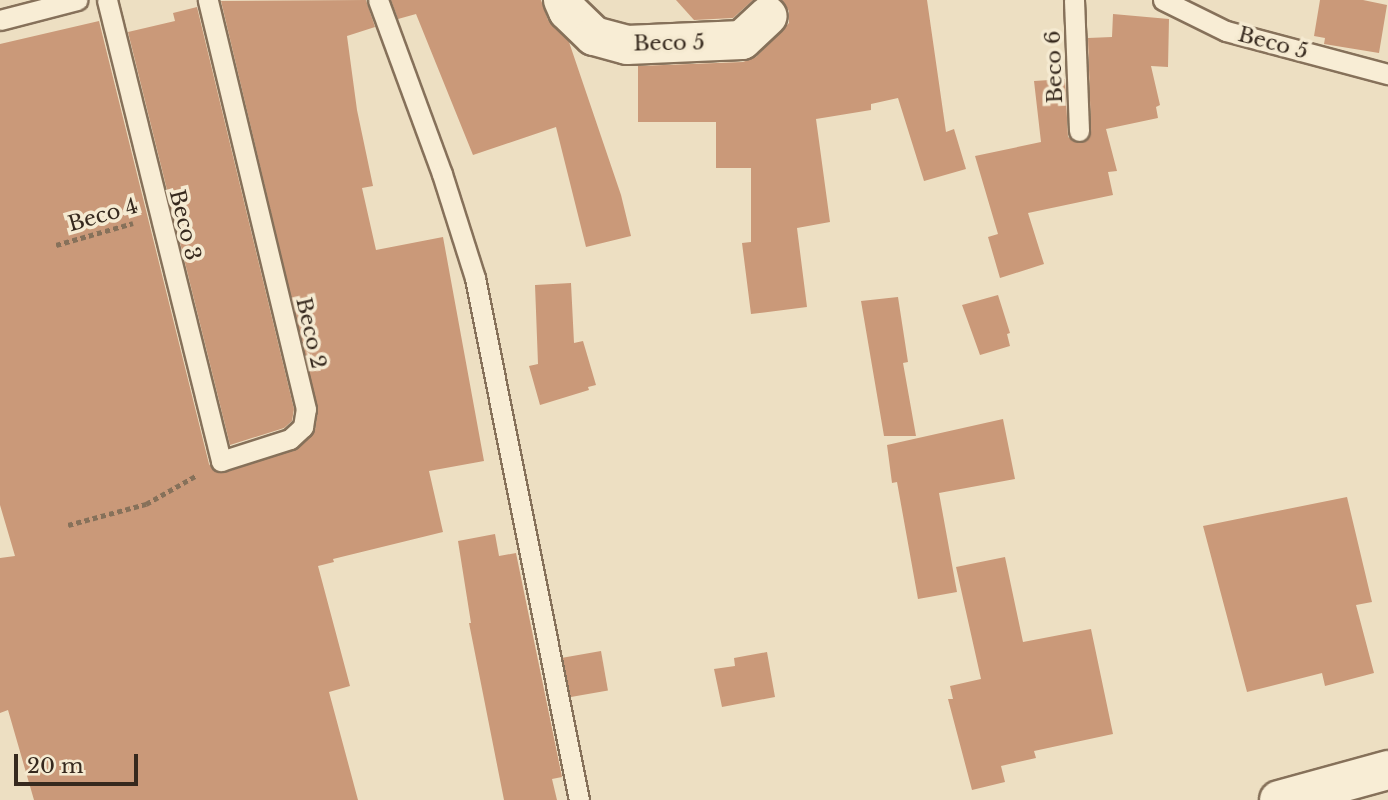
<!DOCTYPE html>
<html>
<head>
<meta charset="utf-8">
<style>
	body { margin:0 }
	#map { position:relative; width:1388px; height:800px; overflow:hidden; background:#eddfc2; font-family:"Libre Baskerville",serif }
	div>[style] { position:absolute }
	.building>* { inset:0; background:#ca9979; transform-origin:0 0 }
	.path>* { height:4.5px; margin-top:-2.25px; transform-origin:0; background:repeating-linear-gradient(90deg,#86715a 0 5px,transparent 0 8.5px) }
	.roads { filter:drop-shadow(2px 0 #86715a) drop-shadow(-2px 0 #86715a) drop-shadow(0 2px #86715a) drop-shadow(0 -2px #86715a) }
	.lane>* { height:19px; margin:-9.5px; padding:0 9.5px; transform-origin:9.5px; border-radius:9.5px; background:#f8edd5 }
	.street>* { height:38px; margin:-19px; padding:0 19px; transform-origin:19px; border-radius:19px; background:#f8edd5 }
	span { translate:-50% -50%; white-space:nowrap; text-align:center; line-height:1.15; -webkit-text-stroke:7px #f5ead1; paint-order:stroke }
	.street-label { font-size:21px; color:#36291e }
	.scale { position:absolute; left:14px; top:754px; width:124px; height:32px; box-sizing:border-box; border:4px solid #36291e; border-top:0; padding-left:9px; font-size:21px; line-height:24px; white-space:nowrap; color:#36291e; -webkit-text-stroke:5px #f5ead1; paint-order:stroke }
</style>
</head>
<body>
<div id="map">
	<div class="building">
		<div style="clip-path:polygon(366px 0,375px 27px,347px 36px,357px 110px,373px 186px,362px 188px,376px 250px,443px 237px,484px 461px,429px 471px,443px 532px,333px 559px,334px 562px,318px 566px,350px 686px,329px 692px,358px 800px,34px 800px,8px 710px,0 713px,0 558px,15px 556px,0 505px,0 44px,99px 21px,209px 464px,213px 470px,224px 473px,298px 448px,315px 430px,318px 410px,221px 1px)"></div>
		<div style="clip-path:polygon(391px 0,541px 0,548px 20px,569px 42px,621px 195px,631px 236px,586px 247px,556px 127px,473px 155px,416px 14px,398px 19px)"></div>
		<div style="clip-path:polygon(676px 0,753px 0,733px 18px,694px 20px)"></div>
		<div style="clip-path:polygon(782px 0,927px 0,946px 132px,954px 129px,966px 169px,924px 181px,898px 98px,871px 104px,871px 110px,816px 119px,830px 222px,797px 228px,807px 307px,751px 314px,742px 243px,751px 242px,751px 168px,716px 168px,716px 122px,638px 122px,638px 66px,743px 62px,756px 57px,789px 23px,789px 11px)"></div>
		<div style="clip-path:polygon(1320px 0,1363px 0,1387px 5px,1379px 53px,1324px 44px,1325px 38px,1314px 36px)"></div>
		<div style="clip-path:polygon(197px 7px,294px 409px,292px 421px,284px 428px,230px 445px,128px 32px,175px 21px,173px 13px)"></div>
		<div style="clip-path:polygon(1113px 14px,1169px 19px,1168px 67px,1151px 66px,1160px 105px,1156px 107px,1158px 118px,1106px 129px,1117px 171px,1108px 172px,1113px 195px,1028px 213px,1044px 264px,1000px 278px,988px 237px,998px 234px,975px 156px,1041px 142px,1034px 81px,1065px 79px,1068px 137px,1079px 143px,1086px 141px,1091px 131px,1088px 38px,1112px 37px)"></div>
		<div style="clip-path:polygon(571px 283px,574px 343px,583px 341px,596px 385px,588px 387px,589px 390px,540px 405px,529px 366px,538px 364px,535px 285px)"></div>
		<div style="clip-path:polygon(998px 295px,1010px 333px,1007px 334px,1010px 346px,980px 355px,962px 305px)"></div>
		<div style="clip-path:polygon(898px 297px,908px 362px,903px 363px,916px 436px,884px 436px,861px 301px)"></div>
		<div style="clip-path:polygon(1003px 419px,1015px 479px,939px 493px,957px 592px,918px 599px,897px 482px,892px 483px,887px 445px)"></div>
		<div style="clip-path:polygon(1347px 497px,1372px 602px,1356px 605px,1374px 673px,1325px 686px,1322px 673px,1247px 692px,1203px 526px)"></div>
		<div style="clip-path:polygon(495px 534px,499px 556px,516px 553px,562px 777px,552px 779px,557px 800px,504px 800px,469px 623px,471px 623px,458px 541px)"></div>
		<div style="clip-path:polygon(1005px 557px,1023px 642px,1091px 629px,1113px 734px,1034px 751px,1036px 758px,1001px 766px,1005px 782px,972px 790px,948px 699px,953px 699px,950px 686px,981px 679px,956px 567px)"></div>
		<div style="left:601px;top:651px;width:40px;height:39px;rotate:80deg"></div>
		<div style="clip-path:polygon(767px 652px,775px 697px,722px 707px,714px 669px,735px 666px,734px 658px)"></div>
	</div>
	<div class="path">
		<div style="left:56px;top:245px;width:80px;rotate:-15.9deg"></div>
		<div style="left:68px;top:525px;width:81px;rotate:-15.1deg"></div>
		<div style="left:146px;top:504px;width:59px;rotate:-29.6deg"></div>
	</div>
	<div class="roads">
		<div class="lane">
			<div style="left:107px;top:0;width:475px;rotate:76.1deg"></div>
			<div style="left:221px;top:461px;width:72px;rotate:-17.7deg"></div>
			<div style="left:290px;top:439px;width:18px;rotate:-43deg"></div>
			<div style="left:303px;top:427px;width:18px;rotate:-81deg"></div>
			<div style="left:306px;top:409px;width:421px;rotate:-103.5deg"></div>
			<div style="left:378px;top:0;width:185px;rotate:69.8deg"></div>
			<div style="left:442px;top:174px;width:109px;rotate:72.4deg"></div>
			<div style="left:475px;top:278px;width:532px;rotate:78.73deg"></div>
			<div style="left:1074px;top:0;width:131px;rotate:87.8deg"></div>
			<div style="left:1163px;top:0;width:70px;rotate:26.2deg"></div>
			<div style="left:1226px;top:31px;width:168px;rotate:14.9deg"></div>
			<div style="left:0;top:20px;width:80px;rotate:-14.6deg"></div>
		</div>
		<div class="street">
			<div style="left:563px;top:0;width:12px;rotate:66deg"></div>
			<div style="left:568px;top:11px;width:36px;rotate:44deg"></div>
			<div style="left:594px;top:36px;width:34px;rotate:15deg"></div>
			<div style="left:627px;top:45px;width:115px;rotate:-2.5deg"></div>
			<div style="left:742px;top:40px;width:35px;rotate:-43deg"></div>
			<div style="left:1279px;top:800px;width:113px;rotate:-15.4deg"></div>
		</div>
	</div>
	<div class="street-label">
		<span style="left:669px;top:43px;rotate:-1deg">Beco 5</span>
		<span style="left:1273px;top:43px;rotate:15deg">Beco 5</span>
		<span style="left:1054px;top:67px;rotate:-92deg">Beco 6</span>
		<span style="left:103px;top:215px;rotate:-16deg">Beco 4</span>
		<span style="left:185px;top:225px;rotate:76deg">Beco 3</span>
		<span style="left:311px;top:333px;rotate:77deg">Beco 2</span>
	</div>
	<div class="scale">20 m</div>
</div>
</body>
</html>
